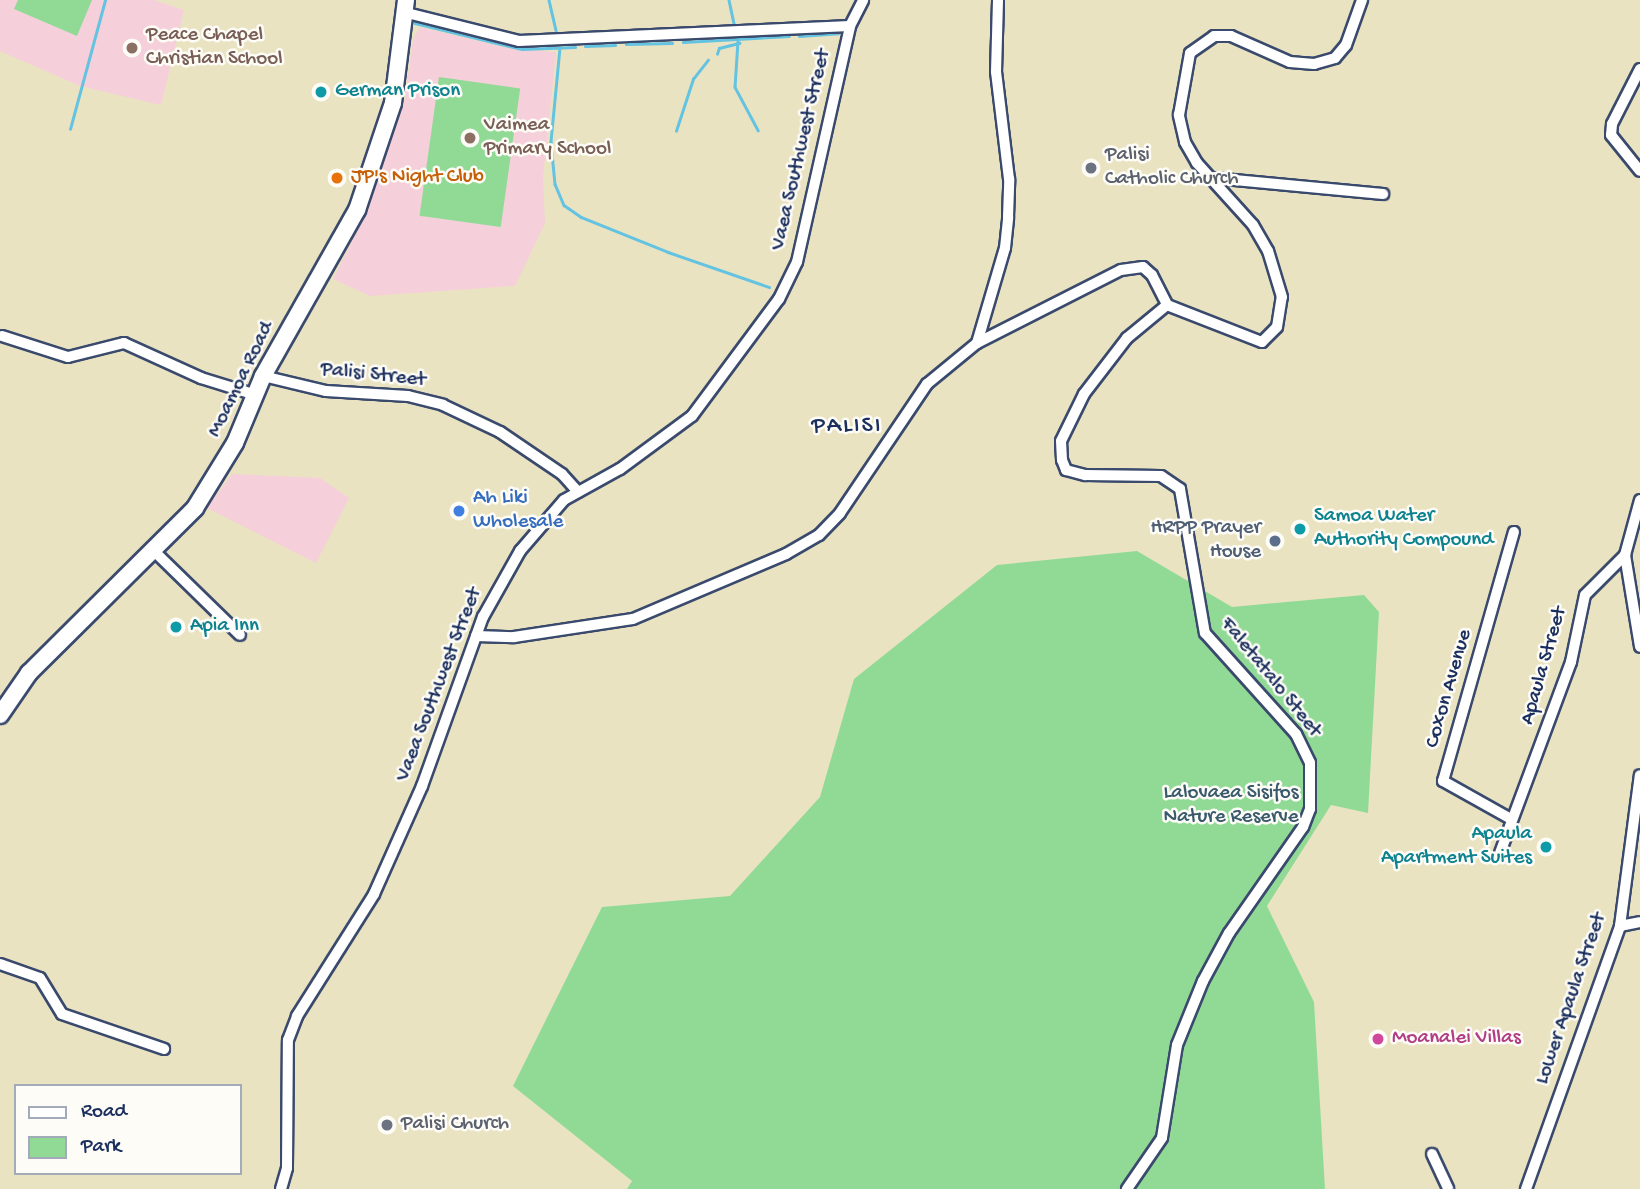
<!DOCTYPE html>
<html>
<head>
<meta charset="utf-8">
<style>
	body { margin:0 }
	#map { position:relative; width:1640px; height:1189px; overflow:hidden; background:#eae3c2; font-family:"Gochi Hand",sans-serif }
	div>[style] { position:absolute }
	.built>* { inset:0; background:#f5cfda }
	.green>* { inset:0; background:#91da96; transform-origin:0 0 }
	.stream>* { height:2.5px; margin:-1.25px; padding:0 1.25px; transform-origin:1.25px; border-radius:1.25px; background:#63c3e1 }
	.roads { filter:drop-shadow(2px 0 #3a4a6d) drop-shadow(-2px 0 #3a4a6d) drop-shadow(0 2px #3a4a6d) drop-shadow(0 -2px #3a4a6d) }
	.street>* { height:10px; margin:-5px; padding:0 5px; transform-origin:5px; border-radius:5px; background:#fff }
	.secondary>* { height:16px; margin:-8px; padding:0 8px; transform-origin:8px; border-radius:8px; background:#fff }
	.dots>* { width:19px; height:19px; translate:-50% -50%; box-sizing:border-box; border:4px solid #fdfcf7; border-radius:50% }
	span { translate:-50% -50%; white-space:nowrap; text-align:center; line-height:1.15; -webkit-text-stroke:5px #fdfcf7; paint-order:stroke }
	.education-label { font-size:21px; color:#785e54 }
	.left { translate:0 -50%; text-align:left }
	.culture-label { font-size:21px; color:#0d838f }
	.right { translate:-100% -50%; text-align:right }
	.street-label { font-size:21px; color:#1b2f5e }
	.worship-label { font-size:21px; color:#5b616d }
	.food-label { font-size:21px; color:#c56008 }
	.shop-label { font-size:21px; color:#366cbe }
	.service-label { font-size:21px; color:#4e5e75 }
	.park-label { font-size:21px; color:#385a6c }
	.hotel-label { font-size:21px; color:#b23c85 }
	.quarter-label { font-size:24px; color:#1b2f5e; letter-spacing:2px }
	.legend { position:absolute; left:14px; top:1084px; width:228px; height:91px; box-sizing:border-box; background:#fdfcf7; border:2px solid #a3aaba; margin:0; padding:9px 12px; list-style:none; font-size:21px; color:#1b2f5e }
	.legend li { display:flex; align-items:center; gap:14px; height:35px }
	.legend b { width:35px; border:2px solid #a3aaba }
</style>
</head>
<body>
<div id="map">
	<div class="built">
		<div style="clip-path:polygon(0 0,154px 0,184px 10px,161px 105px,80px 86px,0 51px)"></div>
		<div style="clip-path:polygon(420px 27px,508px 48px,556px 52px,543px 177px,545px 223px,515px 286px,370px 296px,333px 279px,362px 222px,405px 99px,413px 39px)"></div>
		<div style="clip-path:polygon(232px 474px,320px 478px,349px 498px,316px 563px,207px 508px)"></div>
	</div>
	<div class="green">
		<div style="clip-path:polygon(18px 0,92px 0,77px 36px,14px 9px)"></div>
		<div style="left:439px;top:77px;width:82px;height:140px;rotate:8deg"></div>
		<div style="clip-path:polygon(1137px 551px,1232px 607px,1364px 595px,1379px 612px,1368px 813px,1331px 805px,1267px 906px,1314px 1002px,1325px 1189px,627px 1189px,632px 1181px,513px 1086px,602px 907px,730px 896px,820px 797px,854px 679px,997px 565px)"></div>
	</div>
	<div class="stream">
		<div style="left:549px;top:0;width:31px;rotate:77deg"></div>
		<div style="left:729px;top:0;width:24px;rotate:78deg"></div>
		<div style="left:415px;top:23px;width:110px;rotate:13.7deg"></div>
		<div style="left:522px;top:49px;width:53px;rotate:-2.2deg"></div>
		<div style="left:799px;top:36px;width:39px;rotate:-4deg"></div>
		<div style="left:738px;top:41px;width:46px;rotate:93.7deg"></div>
		<div style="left:735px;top:87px;width:49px;rotate:61.9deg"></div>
		<div style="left:683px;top:42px;width:106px;rotate:-3.2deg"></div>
		<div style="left:626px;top:44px;width:46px;rotate:-1.2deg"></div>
		<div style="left:585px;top:46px;width:30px;rotate:-2deg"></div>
		<div style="left:560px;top:48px;width:94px;rotate:95.5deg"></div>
		<div style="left:551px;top:142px;width:42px;rotate:84.6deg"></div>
		<div style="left:555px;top:184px;width:23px;rotate:67deg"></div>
		<div style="left:564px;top:205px;width:21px;rotate:35deg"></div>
		<div style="left:581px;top:217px;width:94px;rotate:21.9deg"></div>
		<div style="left:668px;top:252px;width:107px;rotate:19.1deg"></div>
		<div style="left:717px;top:54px;width:6px;rotate:-72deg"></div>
		<div style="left:719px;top:48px;width:21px;rotate:-14deg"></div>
		<div style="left:70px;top:129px;width:134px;rotate:-74.8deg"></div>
		<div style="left:676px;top:131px;width:55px;rotate:-71.9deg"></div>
		<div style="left:693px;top:79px;width:24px;rotate:-52deg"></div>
	</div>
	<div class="roads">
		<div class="street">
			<div style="left:407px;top:13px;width:115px;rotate:14deg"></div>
			<div style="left:519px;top:41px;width:331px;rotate:-2.6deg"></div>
			<div style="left:1640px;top:69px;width:62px;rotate:117deg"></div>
			<div style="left:1612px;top:124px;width:11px;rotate:95deg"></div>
			<div style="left:1611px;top:135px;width:46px;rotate:51.1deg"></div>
			<div style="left:1213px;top:178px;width:171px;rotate:5.4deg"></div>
			<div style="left:1167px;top:305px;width:102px;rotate:21.3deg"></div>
			<div style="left:1262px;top:342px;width:21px;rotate:-45deg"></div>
			<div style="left:1277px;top:327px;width:30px;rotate:-81deg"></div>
			<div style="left:1282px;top:297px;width:48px;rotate:-106.9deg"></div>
			<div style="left:1268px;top:251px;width:30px;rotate:-120deg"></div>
			<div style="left:1253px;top:225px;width:84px;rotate:-132.1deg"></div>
			<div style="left:1197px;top:163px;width:24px;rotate:-120deg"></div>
			<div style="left:1185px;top:142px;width:28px;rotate:-103deg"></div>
			<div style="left:1179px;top:115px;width:63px;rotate:-79.9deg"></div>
			<div style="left:1190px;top:53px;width:29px;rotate:-35deg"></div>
			<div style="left:1214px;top:36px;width:17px"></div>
			<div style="left:1231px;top:36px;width:64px;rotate:23.8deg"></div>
			<div style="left:1290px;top:62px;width:24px;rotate:5deg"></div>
			<div style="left:1314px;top:64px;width:22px;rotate:-16deg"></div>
			<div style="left:1335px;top:58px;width:17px;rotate:-50deg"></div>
			<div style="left:1346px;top:45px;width:48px;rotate:-70.4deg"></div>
			<div style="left:2px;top:336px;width:69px;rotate:17.7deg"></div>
			<div style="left:68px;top:357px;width:58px;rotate:-14deg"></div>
			<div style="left:124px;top:343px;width:85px;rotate:24.4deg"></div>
			<div style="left:201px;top:378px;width:58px;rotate:17.2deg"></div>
			<div style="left:977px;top:343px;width:161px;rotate:-26.9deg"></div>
			<div style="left:1121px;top:270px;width:22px;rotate:-8deg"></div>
			<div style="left:1143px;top:267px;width:12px;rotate:42deg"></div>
			<div style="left:1152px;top:275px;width:34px;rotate:63deg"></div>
			<div style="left:1167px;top:305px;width:52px;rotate:140.5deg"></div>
			<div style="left:1127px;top:338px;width:71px;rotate:127.5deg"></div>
			<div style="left:1084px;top:394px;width:52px;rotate:116.1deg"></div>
			<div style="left:1061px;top:441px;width:19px;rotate:87deg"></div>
			<div style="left:1062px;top:460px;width:11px;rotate:68deg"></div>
			<div style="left:1066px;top:470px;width:20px;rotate:15deg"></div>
			<div style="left:1085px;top:475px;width:76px;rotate:0.8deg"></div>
			<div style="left:1161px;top:476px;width:23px;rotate:34deg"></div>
			<div style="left:1180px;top:489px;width:146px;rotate:80.2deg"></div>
			<div style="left:1205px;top:633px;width:136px;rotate:48deg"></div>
			<div style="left:1296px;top:734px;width:32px;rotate:64deg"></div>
			<div style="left:1310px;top:763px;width:46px;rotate:90deg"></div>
			<div style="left:1310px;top:809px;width:19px;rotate:111deg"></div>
			<div style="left:1303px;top:827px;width:129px;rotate:124.9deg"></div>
			<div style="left:1229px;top:933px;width:55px;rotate:118.4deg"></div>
			<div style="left:1203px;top:981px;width:69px;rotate:112.1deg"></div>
			<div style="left:1177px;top:1045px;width:94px;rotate:99.2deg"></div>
			<div style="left:1162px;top:1138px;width:62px;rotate:124.5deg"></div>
			<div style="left:263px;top:376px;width:65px;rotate:13.4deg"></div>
			<div style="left:326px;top:391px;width:82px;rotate:3.5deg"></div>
			<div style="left:408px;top:396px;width:36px;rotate:14deg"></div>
			<div style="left:443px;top:405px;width:63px;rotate:25.3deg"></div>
			<div style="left:500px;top:432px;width:75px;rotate:34.1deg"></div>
			<div style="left:562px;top:474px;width:24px;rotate:48deg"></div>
			<div style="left:154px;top:551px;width:120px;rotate:44.3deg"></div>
			<div style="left:1625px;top:555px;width:93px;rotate:80.7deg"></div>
			<div style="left:476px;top:636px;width:38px;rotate:2deg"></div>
			<div style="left:514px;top:637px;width:120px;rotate:-8.6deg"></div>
			<div style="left:633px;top:619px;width:166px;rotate:-23deg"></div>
			<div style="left:786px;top:554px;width:38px;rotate:-30deg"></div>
			<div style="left:819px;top:535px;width:30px;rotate:-46deg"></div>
			<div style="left:840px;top:513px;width:156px;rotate:-56deg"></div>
			<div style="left:927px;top:384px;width:65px;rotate:-39.4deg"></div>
			<div style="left:977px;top:343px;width:99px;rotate:-73.6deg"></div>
			<div style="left:1005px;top:248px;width:31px;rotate:-84deg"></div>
			<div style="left:1008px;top:217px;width:38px;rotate:-88deg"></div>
			<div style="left:1009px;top:179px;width:108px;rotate:-96.9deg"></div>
			<div style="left:996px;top:72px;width:72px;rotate:-88.4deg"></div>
			<div style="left:1511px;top:819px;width:78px;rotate:-150.8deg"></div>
			<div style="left:1443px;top:781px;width:259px;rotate:-74.1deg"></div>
			<div style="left:1500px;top:853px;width:204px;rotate:-69.6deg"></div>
			<div style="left:1571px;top:662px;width:68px;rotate:-78.2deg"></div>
			<div style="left:1585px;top:595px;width:57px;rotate:-45deg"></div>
			<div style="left:1625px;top:555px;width:57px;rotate:-74.7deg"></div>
			<div style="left:1620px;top:926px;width:20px;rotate:-11deg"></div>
			<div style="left:0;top:964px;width:42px;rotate:19.3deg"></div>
			<div style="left:40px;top:978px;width:42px;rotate:58.6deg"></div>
			<div style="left:62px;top:1014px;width:108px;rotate:18.9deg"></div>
			<div style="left:1432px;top:1154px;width:38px;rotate:65deg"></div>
			<div style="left:281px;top:1189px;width:22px;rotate:-74deg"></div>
			<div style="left:287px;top:1168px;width:128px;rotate:-89.6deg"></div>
			<div style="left:288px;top:1040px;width:26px;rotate:-69deg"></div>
			<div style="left:297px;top:1016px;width:144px;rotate:-57.7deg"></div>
			<div style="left:374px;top:894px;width:118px;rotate:-66deg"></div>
			<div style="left:422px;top:786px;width:180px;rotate:-70.2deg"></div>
			<div style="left:483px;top:617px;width:76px;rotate:-60.7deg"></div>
			<div style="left:520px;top:551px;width:67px;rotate:-49.2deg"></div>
			<div style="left:564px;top:500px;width:64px;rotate:-29deg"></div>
			<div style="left:620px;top:469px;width:89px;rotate:-36.4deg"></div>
			<div style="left:692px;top:416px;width:146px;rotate:-53.4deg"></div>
			<div style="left:779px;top:299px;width:41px;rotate:-64.1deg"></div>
			<div style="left:797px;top:262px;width:242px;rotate:-77.3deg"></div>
			<div style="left:850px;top:26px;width:29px;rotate:-63deg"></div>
			<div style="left:1526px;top:1189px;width:279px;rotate:-70.3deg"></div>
			<div style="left:1620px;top:926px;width:152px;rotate:-82.5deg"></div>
		</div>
		<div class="secondary">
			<div style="left:0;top:715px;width:51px;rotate:-55.4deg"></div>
			<div style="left:29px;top:673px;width:234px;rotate:-44.8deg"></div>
			<div style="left:195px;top:508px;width:76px;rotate:-58.4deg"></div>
			<div style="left:235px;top:443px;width:73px;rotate:-67.3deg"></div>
			<div style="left:263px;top:376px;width:191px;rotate:-60.5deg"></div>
			<div style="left:357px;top:210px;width:113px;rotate:-71.4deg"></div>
			<div style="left:393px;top:103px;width:104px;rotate:-82.8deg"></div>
		</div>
	</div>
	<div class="dots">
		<div style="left:132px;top:48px;background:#8d6e63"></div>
		<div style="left:321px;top:92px;background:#0f9aa8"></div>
		<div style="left:470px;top:138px;background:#8d6e63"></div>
		<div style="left:1091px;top:168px;background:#6b7280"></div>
		<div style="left:337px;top:178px;background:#e8710a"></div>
		<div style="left:459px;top:511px;background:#3f7fe0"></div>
		<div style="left:1300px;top:529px;background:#0f9aa8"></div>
		<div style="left:1275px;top:541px;background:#5c6f8a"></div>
		<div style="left:176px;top:627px;background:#0f9aa8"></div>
		<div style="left:1546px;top:847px;background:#0f9aa8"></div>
		<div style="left:1378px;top:1039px;background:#d1479c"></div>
		<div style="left:387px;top:1125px;background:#6b7280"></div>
	</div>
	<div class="education-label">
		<span class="left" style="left:146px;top:48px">Peace Chapel<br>Christian School</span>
		<span class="left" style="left:484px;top:138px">Vaimea<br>Primary School</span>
	</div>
	<div class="culture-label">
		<span class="left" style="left:335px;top:92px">German Prison</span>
		<span class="left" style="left:1314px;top:529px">Samoa Water<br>Authority Compound</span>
		<span class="left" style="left:190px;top:627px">Apia Inn</span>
		<span class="right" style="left:1532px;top:847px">Apaula<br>Apartment Suites</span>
	</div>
	<div class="street-label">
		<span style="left:802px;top:150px;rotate:-77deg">Vaea Southwest Street</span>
		<span style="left:373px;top:376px;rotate:6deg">Palisi Street</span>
		<span style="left:242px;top:380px;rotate:-64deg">Moamoa Road</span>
		<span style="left:1545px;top:666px;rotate:-74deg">Apaula Street</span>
		<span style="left:1270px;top:678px;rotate:51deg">Faletatalo Steet</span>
		<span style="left:440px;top:685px;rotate:-69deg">Vaea Southwest Street</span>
		<span style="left:1450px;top:689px;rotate:-74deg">Coxon Avenue</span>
		<span style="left:1572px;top:999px;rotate:-71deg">Lower Apaula Street</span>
	</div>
	<div class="worship-label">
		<span class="left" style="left:1105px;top:168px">Palisi<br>Catholic Church</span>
		<span class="left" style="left:401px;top:1125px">Palisi Church</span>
	</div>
	<div class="food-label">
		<span class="left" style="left:351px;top:178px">JP's Night Club</span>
	</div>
	<div class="shop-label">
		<span class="left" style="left:473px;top:511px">Ah Liki<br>Wholesale</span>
	</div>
	<div class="service-label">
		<span class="right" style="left:1261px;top:541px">HRPP Prayer<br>House</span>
	</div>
	<div class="park-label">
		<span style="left:1231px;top:806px">Lalovaea Sisifos<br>Nature Reserve</span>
	</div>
	<div class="hotel-label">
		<span class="left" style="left:1392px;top:1039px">Moanalei Villas</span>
	</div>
	<div class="quarter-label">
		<span style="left:847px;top:427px">PALISI</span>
	</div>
	<ul class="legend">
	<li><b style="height:9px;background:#fff"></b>Road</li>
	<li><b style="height:19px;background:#91da96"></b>Park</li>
	</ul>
</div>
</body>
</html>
